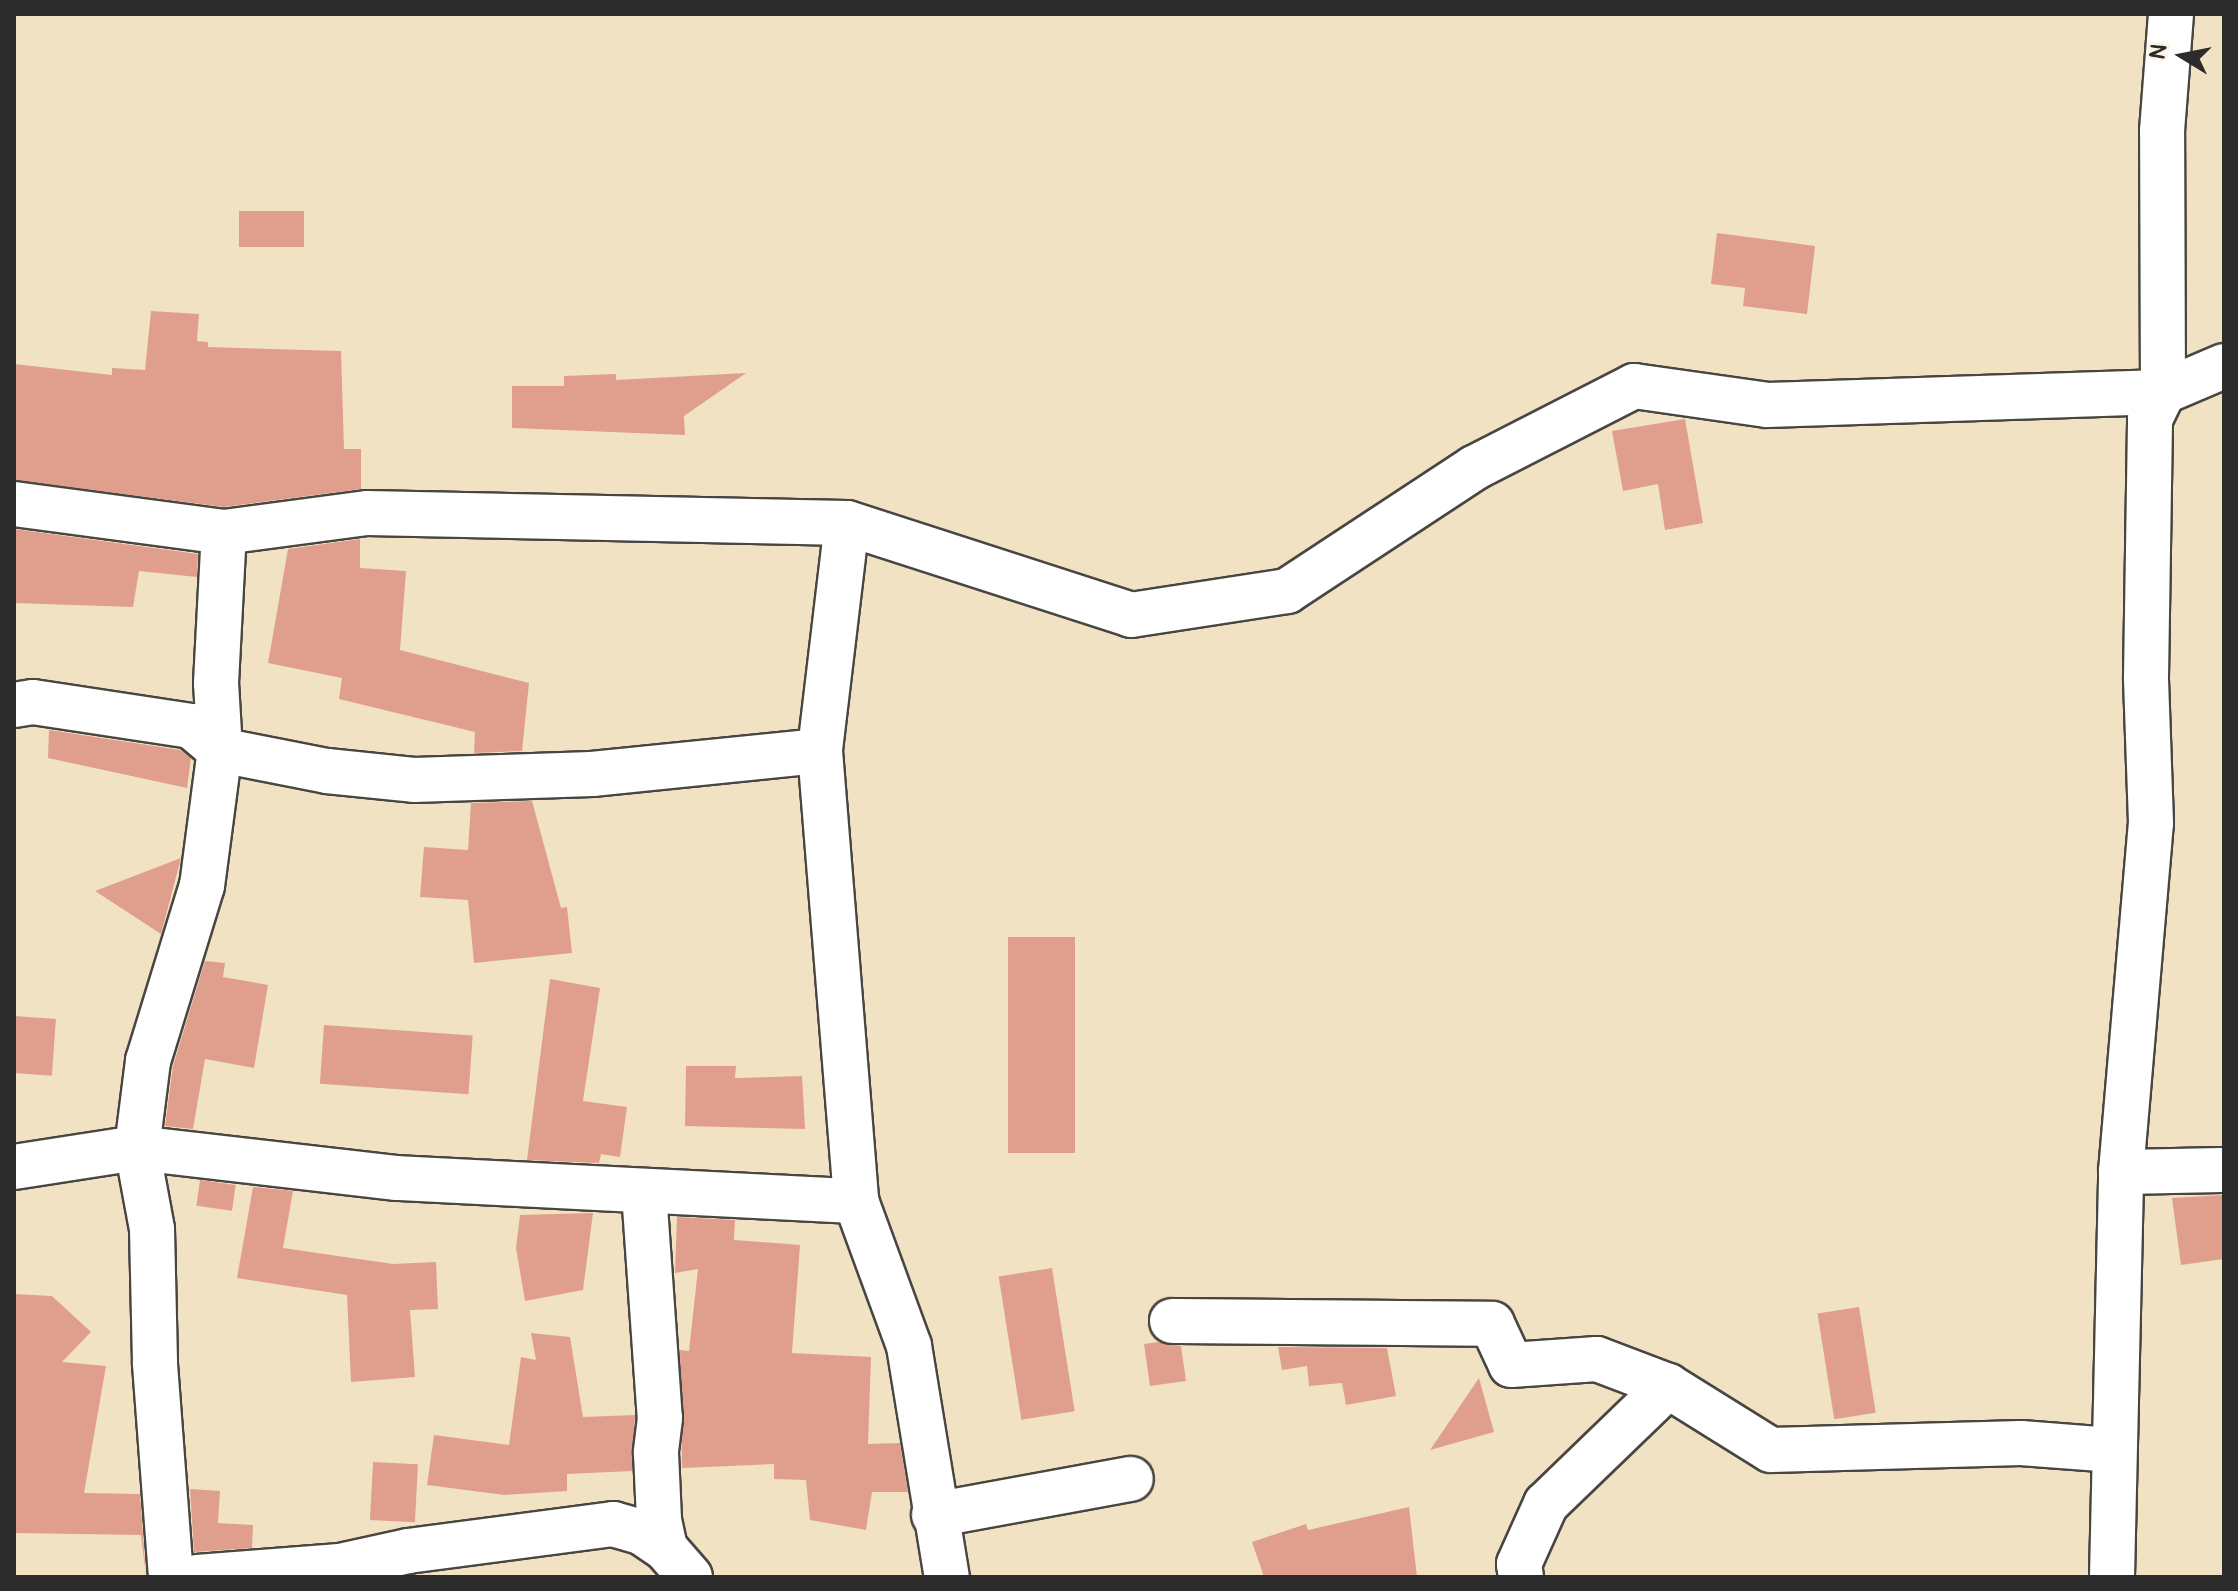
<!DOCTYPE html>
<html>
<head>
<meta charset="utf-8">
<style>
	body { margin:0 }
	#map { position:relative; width:2238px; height:1591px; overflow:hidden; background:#f2e2c4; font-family:Pangolin,sans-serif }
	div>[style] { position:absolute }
	.building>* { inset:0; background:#e09f8d; transform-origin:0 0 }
	.roads { filter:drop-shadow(2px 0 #494642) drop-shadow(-2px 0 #494642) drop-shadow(0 2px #494642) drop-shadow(0 -2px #494642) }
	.street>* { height:44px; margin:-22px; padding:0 22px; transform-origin:22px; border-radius:22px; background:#fff }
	span { translate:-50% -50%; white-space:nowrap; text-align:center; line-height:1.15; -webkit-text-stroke:6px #fcf5e5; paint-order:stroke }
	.frame { position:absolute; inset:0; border:16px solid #2b2b2b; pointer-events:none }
	.north { position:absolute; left:2142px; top:16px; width:80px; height:80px; -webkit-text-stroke:6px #fcf5e5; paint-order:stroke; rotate:280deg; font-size:22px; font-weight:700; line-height:32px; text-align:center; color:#2b2b2b }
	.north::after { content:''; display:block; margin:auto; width:28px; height:36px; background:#2b2b2b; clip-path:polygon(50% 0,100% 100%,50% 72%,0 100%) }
</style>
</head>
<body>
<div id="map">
	<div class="building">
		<div style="left:239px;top:211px;width:65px;height:36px"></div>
		<div style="clip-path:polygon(1717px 233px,1815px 246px,1807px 314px,1743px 306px,1745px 288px,1711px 284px)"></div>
		<div style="clip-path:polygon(151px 311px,199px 314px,197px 341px,208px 342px,208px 347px,341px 351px,344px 449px,361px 449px,361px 489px,224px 507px,14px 480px,14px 364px,112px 375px,112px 368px,145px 370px)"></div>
		<div style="clip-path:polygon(746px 373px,684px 416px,685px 435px,512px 428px,512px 386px,564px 386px,564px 376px,616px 374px,616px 380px)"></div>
		<div style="clip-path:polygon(1685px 419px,1703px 523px,1665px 530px,1658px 484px,1623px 491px,1612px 431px)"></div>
		<div style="clip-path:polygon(14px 529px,198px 554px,197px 577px,139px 571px,133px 607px,14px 603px)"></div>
		<div style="clip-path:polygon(360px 539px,360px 568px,406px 571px,400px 650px,529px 683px,522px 751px,474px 753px,475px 732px,339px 699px,342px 678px,268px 663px,288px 549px)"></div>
		<div style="clip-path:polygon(49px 730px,180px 750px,191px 758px,187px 788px,48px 758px)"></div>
		<div style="clip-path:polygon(532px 801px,561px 908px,567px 907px,572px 953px,474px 963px,468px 900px,420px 897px,424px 847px,468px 850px,471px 803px)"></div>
		<div style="clip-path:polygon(181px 858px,161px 934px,95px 891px)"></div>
		<div style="left:1075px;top:937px;width:216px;height:67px;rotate:90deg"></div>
		<div style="clip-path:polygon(205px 961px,225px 963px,223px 977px,268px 985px,254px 1068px,205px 1059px,193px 1129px,165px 1126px,173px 1066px)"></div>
		<div style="clip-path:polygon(550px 979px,600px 988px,583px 1101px,627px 1107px,620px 1157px,601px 1154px,599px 1163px,527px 1160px)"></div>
		<div style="left:14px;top:1016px;width:42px;height:57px;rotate:4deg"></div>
		<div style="left:324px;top:1025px;width:149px;height:59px;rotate:4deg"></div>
		<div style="clip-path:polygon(686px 1066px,736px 1066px,735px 1078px,802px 1076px,805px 1129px,685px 1126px)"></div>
		<div style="left:200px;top:1180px;width:36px;height:26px;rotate:8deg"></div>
		<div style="clip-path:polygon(253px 1187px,293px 1191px,283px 1248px,393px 1264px,436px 1262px,438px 1309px,410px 1310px,415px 1377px,351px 1382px,347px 1295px,237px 1278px)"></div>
		<div style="clip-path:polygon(2224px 1195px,2224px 1259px,2181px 1265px,2172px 1198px)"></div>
		<div style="clip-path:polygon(593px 1213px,583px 1290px,525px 1301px,516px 1248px,520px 1215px)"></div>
		<div style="clip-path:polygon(677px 1217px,735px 1220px,734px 1240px,800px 1245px,792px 1353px,871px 1357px,868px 1444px,900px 1443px,908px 1492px,872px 1492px,866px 1530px,810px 1520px,806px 1480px,774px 1479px,774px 1464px,682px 1468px,680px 1350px,689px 1351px,698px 1269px,675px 1273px)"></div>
		<div style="left:1052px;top:1268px;width:145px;height:54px;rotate:81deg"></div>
		<div style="clip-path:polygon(14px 1294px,52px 1296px,91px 1332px,62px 1362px,106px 1366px,84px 1493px,140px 1494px,146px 1577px,141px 1535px,14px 1533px)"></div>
		<div style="left:1859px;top:1307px;width:107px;height:42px;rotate:81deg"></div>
		<div style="clip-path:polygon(531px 1333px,570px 1337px,583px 1417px,635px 1415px,632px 1471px,567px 1474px,567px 1491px,504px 1495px,427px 1485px,434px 1435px,509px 1445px,521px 1357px,536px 1360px)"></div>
		<div style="clip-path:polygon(1159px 1342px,1181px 1346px,1186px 1381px,1150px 1386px,1144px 1344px)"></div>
		<div style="clip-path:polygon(1278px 1347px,1387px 1348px,1396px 1396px,1346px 1405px,1342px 1383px,1309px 1386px,1307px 1366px,1282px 1370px)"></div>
		<div style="clip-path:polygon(1479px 1378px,1494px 1432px,1430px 1450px)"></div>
		<div style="left:373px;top:1462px;width:45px;height:58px;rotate:3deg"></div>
		<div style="clip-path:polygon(190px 1489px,220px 1491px,218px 1523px,253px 1525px,252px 1548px,194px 1552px)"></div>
		<div style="clip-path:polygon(1409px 1507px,1417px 1577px,1264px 1577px,1252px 1542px,1306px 1524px,1308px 1530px)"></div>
	</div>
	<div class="roads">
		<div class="street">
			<div style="left:14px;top:504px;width:212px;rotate:7.6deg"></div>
			<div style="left:224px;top:532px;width:144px;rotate:-7.6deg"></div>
			<div style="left:367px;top:513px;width:480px;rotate:1.2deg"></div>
			<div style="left:847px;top:523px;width:299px;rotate:17.9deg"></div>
			<div style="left:1131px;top:615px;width:158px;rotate:-8.7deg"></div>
			<div style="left:1287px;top:591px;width:224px;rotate:-33.3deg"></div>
			<div style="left:1474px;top:468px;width:180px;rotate:-27.1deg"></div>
			<div style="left:1634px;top:386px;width:134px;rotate:8.1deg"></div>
			<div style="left:1767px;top:405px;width:396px;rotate:-1.9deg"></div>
			<div style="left:2163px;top:392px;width:66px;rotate:-23.1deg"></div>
			<div style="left:847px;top:523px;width:230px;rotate:96.8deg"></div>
			<div style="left:820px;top:751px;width:451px;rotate:85.4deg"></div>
			<div style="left:856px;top:1201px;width:154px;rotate:69.9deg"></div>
			<div style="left:909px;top:1346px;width:234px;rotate:80.7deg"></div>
			<div style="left:14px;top:705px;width:19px;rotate:-9deg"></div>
			<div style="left:33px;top:702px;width:160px;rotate:8.6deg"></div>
			<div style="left:191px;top:726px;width:38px;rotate:40deg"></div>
			<div style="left:220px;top:750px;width:109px;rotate:11.1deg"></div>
			<div style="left:327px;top:771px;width:87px;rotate:5.9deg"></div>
			<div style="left:414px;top:780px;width:178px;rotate:-1.9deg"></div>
			<div style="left:592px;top:774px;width:229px;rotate:-5.8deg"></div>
			<div style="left:14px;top:1167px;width:124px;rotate:-8.8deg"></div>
			<div style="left:137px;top:1148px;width:262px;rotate:6.6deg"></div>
			<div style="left:397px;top:1178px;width:460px;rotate:2.9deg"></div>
			<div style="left:2121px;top:1172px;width:103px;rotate:-1.1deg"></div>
			<div style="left:644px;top:1192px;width:227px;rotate:86deg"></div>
			<div style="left:660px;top:1418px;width:35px;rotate:97deg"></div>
			<div style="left:656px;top:1453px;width:67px;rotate:87.4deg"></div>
			<div style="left:659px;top:1520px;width:29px;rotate:78deg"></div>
			<div style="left:1172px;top:1321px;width:320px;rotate:0.5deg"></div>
			<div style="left:1492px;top:1324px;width:45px;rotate:65.1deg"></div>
			<div style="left:1511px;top:1365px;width:86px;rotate:-4deg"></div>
			<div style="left:1597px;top:1359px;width:76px;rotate:20.8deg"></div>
			<div style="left:1668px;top:1386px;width:121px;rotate:31.9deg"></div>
			<div style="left:1771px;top:1450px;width:250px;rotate:-1.6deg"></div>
			<div style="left:2021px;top:1443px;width:90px;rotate:4.4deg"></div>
			<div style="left:934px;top:1515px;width:200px;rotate:-10.4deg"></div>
			<div style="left:171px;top:1577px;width:216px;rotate:-94.3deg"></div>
			<div style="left:155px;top:1362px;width:133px;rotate:-91.3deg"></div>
			<div style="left:152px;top:1229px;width:82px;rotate:-100.5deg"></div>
			<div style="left:137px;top:1148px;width:88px;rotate:-82.8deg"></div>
			<div style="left:148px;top:1061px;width:183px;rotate:-72.9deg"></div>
			<div style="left:202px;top:886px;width:137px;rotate:-82.5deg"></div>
			<div style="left:220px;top:750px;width:67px;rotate:-93.4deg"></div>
			<div style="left:216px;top:683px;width:151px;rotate:-87deg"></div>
			<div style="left:197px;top:1577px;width:143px;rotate:-4.4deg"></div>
			<div style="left:340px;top:1566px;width:70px;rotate:-12.4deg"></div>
			<div style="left:408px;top:1551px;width:207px;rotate:-7.5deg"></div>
			<div style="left:613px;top:1524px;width:29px;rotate:16deg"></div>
			<div style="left:641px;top:1532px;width:29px;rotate:34deg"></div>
			<div style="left:665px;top:1548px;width:38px;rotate:49deg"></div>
			<div style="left:1521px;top:1577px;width:13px;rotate:-99deg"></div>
			<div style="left:1519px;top:1564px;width:66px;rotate:-65.8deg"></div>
			<div style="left:1546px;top:1504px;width:170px;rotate:-44deg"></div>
			<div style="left:2112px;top:1577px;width:405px;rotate:-88.7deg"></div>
			<div style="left:2121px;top:1172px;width:350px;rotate:-85.1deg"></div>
			<div style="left:2151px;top:823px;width:146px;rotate:-92deg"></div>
			<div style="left:2146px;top:677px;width:258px;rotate:-89.1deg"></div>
			<div style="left:2150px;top:419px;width:30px;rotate:-64deg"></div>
			<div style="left:2163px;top:392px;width:261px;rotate:-90.2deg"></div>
			<div style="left:2162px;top:131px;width:117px;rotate:-85.6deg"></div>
		</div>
	</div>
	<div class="frame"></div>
	<div class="north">N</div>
</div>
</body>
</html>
